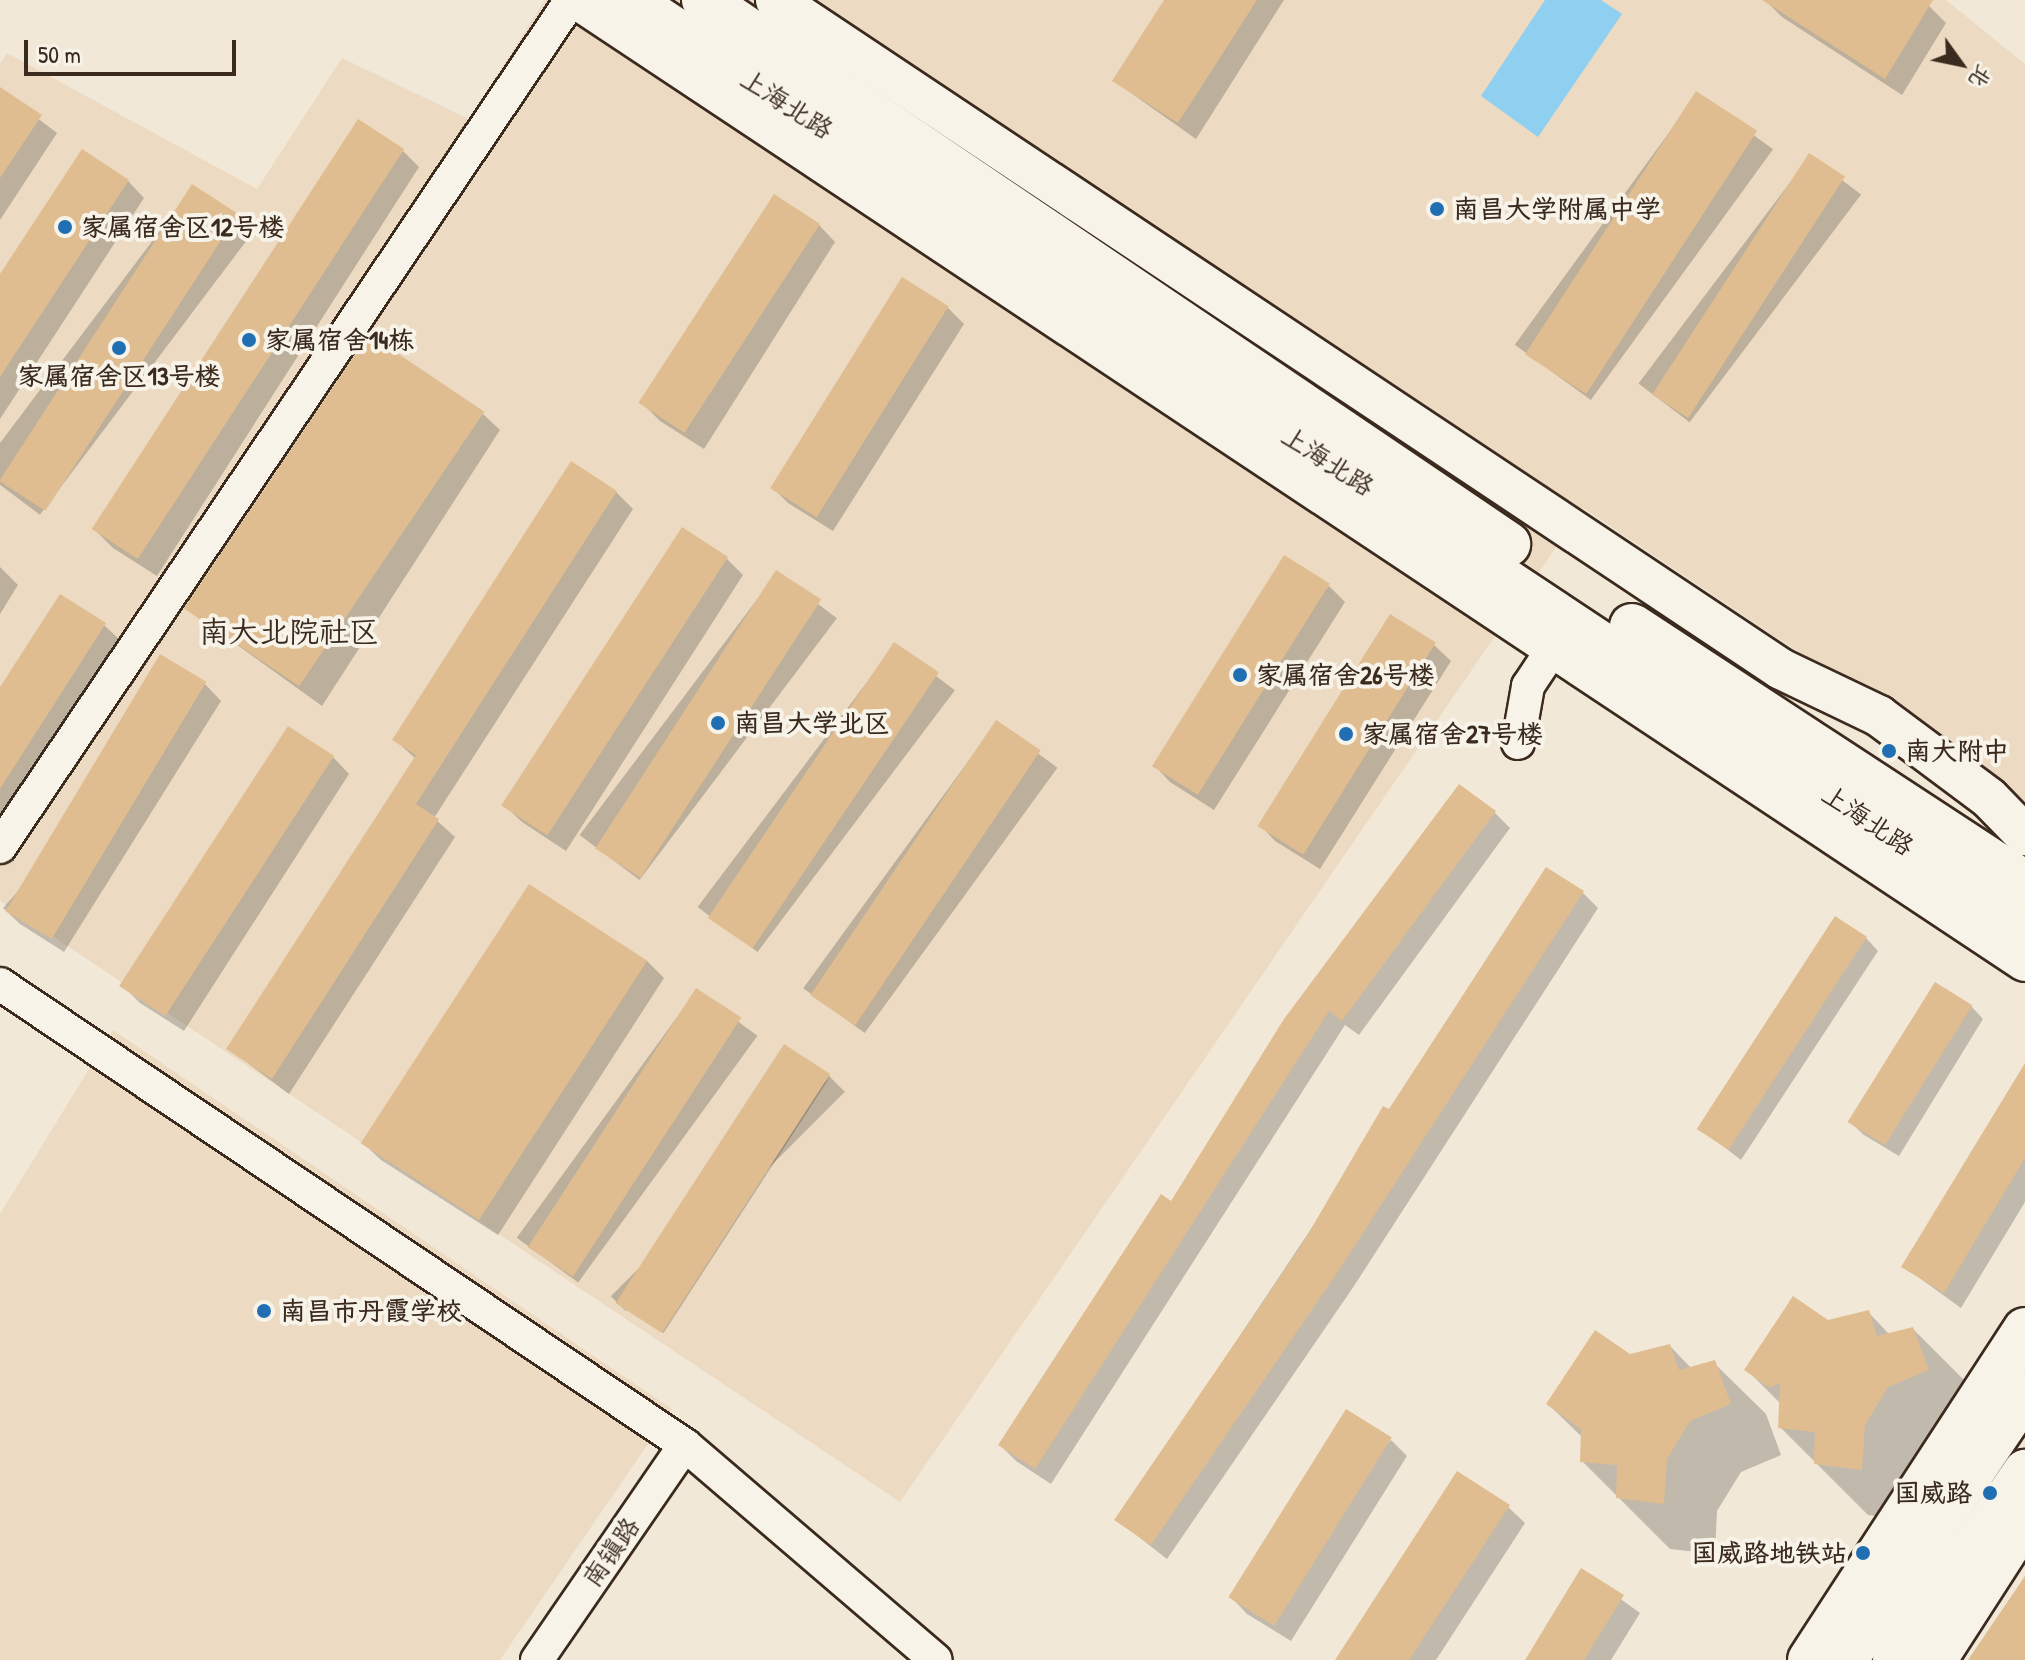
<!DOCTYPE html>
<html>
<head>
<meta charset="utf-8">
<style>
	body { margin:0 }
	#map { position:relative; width:2025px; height:1660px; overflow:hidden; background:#f2e8d7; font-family:"Patrick Hand","LXGW WenKai TC",sans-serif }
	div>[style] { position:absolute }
	.built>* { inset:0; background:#ecdbc2 }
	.water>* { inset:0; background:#8fcff0 }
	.shadow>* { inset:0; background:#0003; transform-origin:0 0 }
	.building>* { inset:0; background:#dfbd91; transform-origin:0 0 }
	.roads { filter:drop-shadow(2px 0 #3b2a1e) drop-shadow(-2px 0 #3b2a1e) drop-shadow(0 2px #3b2a1e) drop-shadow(0 -2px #3b2a1e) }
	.minor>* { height:32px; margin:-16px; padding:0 16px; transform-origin:16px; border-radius:16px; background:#f7f3e8 }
	.tertiary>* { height:40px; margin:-20px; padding:0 20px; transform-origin:20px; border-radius:20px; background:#f7f3e8 }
	.secondary>* { height:44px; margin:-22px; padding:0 22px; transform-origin:22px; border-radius:22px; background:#f7f3e8 }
	.primary>* { height:44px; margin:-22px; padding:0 22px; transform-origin:22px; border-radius:22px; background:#f7f3e8 }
	.dots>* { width:22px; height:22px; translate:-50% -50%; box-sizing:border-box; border:4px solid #f7f3e8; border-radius:50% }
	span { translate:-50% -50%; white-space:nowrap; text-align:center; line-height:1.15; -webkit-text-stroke:8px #f7f3e8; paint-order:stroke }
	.street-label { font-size:26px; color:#3b2a1e }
	.poi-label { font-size:26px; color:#3b2a1e; font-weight:700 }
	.left { translate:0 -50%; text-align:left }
	.right { translate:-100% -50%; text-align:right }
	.quarter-label { font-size:30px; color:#3b2a1e }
	.north { position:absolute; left:1921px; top:24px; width:80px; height:80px; -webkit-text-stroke:6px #f7f3e8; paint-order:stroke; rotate:123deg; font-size:22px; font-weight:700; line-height:32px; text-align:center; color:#3b2a1e }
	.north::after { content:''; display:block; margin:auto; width:28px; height:36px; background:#3b2a1e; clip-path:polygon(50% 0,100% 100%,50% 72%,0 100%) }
	.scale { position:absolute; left:24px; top:40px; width:212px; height:36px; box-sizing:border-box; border:4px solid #3b2a1e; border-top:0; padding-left:10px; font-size:24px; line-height:28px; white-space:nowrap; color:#3b2a1e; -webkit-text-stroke:6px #f7f3e8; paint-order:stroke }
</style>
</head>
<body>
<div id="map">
	<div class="built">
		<div style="clip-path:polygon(545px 0,1946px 0,2025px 64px,2025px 804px,1583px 508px,900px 1502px,0 901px,0 64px,7px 53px,257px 189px,342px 58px,469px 119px)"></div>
		<div style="clip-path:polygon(113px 1030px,672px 1409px,500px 1660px,0 1660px,0 1214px)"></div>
	</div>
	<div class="water">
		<div style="clip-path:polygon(1545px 0,1601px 0,1622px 14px,1538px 137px,1481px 96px)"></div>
	</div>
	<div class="shadow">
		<div style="clip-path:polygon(1166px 0,1284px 0,1196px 139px,1114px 81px)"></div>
		<div style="clip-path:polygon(1765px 0,1923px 0,1946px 23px,1902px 95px,1782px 17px)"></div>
		<div style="clip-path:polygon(0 90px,57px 133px,0 220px)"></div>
		<div style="left:1697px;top:94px;width:94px;height:310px;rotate:36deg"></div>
		<div style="clip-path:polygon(403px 151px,419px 167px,157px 576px,113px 548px,96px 531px)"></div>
		<div style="left:1810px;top:156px;width:64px;height:285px;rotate:37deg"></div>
		<div style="clip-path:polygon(128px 181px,144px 198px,0 419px,0 277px)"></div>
		<div style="left:193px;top:187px;width:75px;height:354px;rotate:37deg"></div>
		<div style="clip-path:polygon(819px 225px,835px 242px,704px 449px,660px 421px,644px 405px)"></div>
		<div style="clip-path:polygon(947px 307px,964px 324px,833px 531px,788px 503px,772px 487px)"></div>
		<div style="clip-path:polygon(483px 414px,500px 430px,322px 706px,186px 608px)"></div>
		<div style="clip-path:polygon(616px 492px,633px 509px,434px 818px,455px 837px,289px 1094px,229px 1049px,416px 759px,395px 740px)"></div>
		<div style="clip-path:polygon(726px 558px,743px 575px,566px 851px,522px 822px,505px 806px)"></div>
		<div style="clip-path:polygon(0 567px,18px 585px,0 614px)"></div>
		<div style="left:777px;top:573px;width:75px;height:328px;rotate:37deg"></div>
		<div style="clip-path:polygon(1329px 586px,1345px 602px,1214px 810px,1170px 782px,1154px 765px)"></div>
		<div style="clip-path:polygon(104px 625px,121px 641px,0 831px,0 691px)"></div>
		<div style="left:895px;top:645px;width:75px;height:328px;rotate:37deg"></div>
		<div style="clip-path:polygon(1434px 645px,1451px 661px,1320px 869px,1275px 841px,1259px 824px)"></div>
		<div style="clip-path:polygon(205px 684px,221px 701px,64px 952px,20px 924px,3px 908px)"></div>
		<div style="left:996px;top:723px;width:76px;height:328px;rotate:36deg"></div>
		<div style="clip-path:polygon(333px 757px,349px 774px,184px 1031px,140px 1003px,123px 986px)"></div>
		<div style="clip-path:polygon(1494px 812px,1510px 828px,1359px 1035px,1345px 1025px,1051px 1484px,1016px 1461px,1000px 1445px,1171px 1203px,1286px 1020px)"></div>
		<div style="clip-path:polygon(530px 886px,647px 961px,664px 978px,498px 1235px,381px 1160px,364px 1144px)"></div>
		<div style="clip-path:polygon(1582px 892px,1598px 908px,1354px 1286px,1167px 1559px,1117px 1520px,1389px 1112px)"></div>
		<div style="clip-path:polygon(1866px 938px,1878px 951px,1741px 1160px,1698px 1127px)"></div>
		<div style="left:696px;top:991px;width:76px;height:305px;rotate:36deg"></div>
		<div style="clip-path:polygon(1971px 1006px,1983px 1019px,1899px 1156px,1864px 1135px,1851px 1123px)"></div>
		<div style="left:785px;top:1047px;width:54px;height:306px;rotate:33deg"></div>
		<div style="clip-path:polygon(2025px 1067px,2025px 1202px,1961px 1308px,1903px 1266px)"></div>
		<div style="left:830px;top:1077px;width:21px;height:310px;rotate:45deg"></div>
		<div style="clip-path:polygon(1868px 1312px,1890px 1335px,1913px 1329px,1964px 1380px,1979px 1421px,1913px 1520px,1868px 1515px,1780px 1427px,1781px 1404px,1746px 1369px,1827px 1322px)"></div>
		<div style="clip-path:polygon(1670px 1346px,1692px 1369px,1714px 1363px,1766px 1414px,1781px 1455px,1741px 1472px,1717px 1511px,1715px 1554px,1670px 1549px,1582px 1461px,1583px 1438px,1548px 1404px,1629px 1356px)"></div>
		<div style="clip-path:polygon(1391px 1440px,1407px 1456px,1291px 1641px,1247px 1614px,1231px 1597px)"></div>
		<div style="clip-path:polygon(1508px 1507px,1525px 1523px,1436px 1660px,1337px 1660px)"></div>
		<div style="clip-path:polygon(1582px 1571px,1640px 1613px,1611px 1660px,1527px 1660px)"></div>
	</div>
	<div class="building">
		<div style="clip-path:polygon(1164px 0,1257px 0,1178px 123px,1112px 81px)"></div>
		<div style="clip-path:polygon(1762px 0,1933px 0,1885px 79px)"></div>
		<div style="clip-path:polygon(0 87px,42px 115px,0 178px)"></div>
		<div style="left:1696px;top:91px;width:73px;height:314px;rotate:33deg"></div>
		<div style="left:358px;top:119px;width:55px;height:489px;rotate:33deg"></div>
		<div style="clip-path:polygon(82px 149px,129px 180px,0 377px,0 274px)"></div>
		<div style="left:1809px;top:153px;width:43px;height:288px;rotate:33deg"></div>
		<div style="left:192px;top:184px;width:55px;height:354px;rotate:33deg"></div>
		<div style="left:774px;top:194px;width:55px;height:249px;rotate:33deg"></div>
		<div style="left:902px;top:277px;width:55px;height:249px;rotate:32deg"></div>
		<div style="left:369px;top:334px;width:139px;height:331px;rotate:34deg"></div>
		<div style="clip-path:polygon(571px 461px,617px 491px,416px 804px,439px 819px,272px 1079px,226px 1049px,416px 755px,392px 740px)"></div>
		<div style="left:682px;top:527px;width:55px;height:332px;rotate:33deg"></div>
		<div style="left:1284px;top:555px;width:54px;height:249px;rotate:32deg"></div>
		<div style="left:776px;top:570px;width:54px;height:332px;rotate:33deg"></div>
		<div style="clip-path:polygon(60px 594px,106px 623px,0 789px,0 687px)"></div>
		<div style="left:1390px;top:614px;width:54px;height:250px;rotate:32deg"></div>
		<div style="left:894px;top:642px;width:54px;height:333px;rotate:34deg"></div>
		<div style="left:160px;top:654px;width:54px;height:300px;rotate:31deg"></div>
		<div style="left:996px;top:720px;width:54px;height:332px;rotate:34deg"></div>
		<div style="left:288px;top:726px;width:55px;height:310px;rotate:33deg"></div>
		<div style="clip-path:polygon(1459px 784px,1496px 811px,1342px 1021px,1329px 1011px,1035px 1469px,998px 1445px,1161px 1194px,1171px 1201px,1284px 1019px)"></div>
		<div style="clip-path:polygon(1546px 867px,1584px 891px,1339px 1270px,1151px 1545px,1114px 1520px,1301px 1246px,1383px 1106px,1389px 1109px)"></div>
		<div style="left:529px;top:884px;width:141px;height:309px;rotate:33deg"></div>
		<div style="left:1835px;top:916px;width:38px;height:254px;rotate:33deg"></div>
		<div style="left:1935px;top:982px;width:44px;height:165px;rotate:32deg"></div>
		<div style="left:696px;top:988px;width:54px;height:309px;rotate:33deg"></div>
		<div style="left:784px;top:1044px;width:55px;height:309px;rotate:33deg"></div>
		<div style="clip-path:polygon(2025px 1063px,2025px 1158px,1944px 1293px,1901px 1267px)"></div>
		<div style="clip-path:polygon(1793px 1296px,1828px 1320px,1869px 1310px,1877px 1336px,1913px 1327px,1929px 1370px,1888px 1387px,1865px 1425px,1862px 1470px,1814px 1464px,1815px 1432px,1778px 1428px,1780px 1383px,1770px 1388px,1744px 1370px)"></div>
		<div style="clip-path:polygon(1595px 1330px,1630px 1354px,1670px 1344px,1679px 1370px,1715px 1360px,1731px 1404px,1690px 1421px,1667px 1459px,1664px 1504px,1616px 1498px,1617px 1465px,1580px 1462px,1581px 1429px,1546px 1404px)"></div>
		<div style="left:1346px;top:1409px;width:54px;height:222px;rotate:32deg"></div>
		<div style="clip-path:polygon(1457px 1471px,1510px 1505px,1409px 1660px,1335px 1660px)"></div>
		<div style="clip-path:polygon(1581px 1568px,1624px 1595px,1584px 1660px,1525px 1660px)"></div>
		<div style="clip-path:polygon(2025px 1576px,2025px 1660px,1968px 1660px)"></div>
	</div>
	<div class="roads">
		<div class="minor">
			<div style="left:1518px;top:743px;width:58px;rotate:-80deg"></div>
			<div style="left:1528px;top:686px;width:71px;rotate:-56.5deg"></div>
			<div style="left:0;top:847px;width:1021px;rotate:-56.01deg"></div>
			<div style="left:0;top:984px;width:826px;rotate:33.94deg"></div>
			<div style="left:685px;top:1445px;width:330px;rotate:40.6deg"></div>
			<div style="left:537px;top:1660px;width:261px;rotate:-55.5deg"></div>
		</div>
		<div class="tertiary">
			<div style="left:579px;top:0;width:1736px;rotate:33.61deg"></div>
			<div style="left:776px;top:0;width:1207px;rotate:33.65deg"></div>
			<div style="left:1781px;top:669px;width:109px;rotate:25.6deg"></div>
			<div style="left:1879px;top:716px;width:137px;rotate:36.7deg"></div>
			<div style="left:1989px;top:798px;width:52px;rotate:45.8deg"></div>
		</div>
		<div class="secondary">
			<div style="left:630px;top:0;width:1674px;rotate:33.55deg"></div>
			<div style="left:704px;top:0;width:971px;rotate:34.08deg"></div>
			<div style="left:1632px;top:626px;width:470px;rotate:33.2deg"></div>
			<div style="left:1810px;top:1660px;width:394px;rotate:-56.9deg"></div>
			<div style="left:1934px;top:1660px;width:168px;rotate:-57.2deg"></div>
		</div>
		<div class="primary">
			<div style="left:1845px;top:1660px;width:322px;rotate:-56deg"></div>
			<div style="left:1895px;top:1660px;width:229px;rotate:-55.3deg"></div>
		</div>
	</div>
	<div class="dots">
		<div style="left:1437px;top:209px;background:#1f6fb2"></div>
		<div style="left:65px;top:227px;background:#1f6fb2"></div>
		<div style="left:249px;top:340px;background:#1f6fb2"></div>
		<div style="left:119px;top:348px;background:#1f6fb2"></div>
		<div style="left:1240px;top:675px;background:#1f6fb2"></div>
		<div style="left:718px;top:723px;background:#1f6fb2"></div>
		<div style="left:1346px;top:734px;background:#1f6fb2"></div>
		<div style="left:1889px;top:751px;background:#1f6fb2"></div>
		<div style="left:264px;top:1311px;background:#1f6fb2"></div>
		<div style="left:1990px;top:1493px;background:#1f6fb2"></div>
		<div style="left:1863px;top:1553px;background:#1f6fb2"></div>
	</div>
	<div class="street-label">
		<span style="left:787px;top:104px;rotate:33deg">上海北路</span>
		<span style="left:1328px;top:461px;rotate:33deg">上海北路</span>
		<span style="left:1868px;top:820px;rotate:34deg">上海北路</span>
		<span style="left:611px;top:1552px;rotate:-55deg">南镇路</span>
	</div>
	<div class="poi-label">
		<span class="left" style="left:1453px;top:209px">南昌大学附属中学</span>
		<span class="left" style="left:81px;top:227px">家属宿舍区12号楼</span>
		<span class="left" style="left:265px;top:340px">家属宿舍14栋</span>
		<span style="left:119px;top:376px">家属宿舍区13号楼</span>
		<span class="left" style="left:1256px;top:675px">家属宿舍26号楼</span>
		<span class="left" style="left:734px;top:723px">南昌大学北区</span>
		<span class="left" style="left:1362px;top:734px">家属宿舍27号楼</span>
		<span class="left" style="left:1905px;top:751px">南大附中</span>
		<span class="left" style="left:280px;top:1311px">南昌市丹霞学校</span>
		<span class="right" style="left:1972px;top:1493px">国威路</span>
		<span class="right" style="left:1847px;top:1553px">国威路地铁站</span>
	</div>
	<div class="quarter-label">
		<span style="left:289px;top:631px">南大北院社区</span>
	</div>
	<div class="north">北</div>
	<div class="scale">50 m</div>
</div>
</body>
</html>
